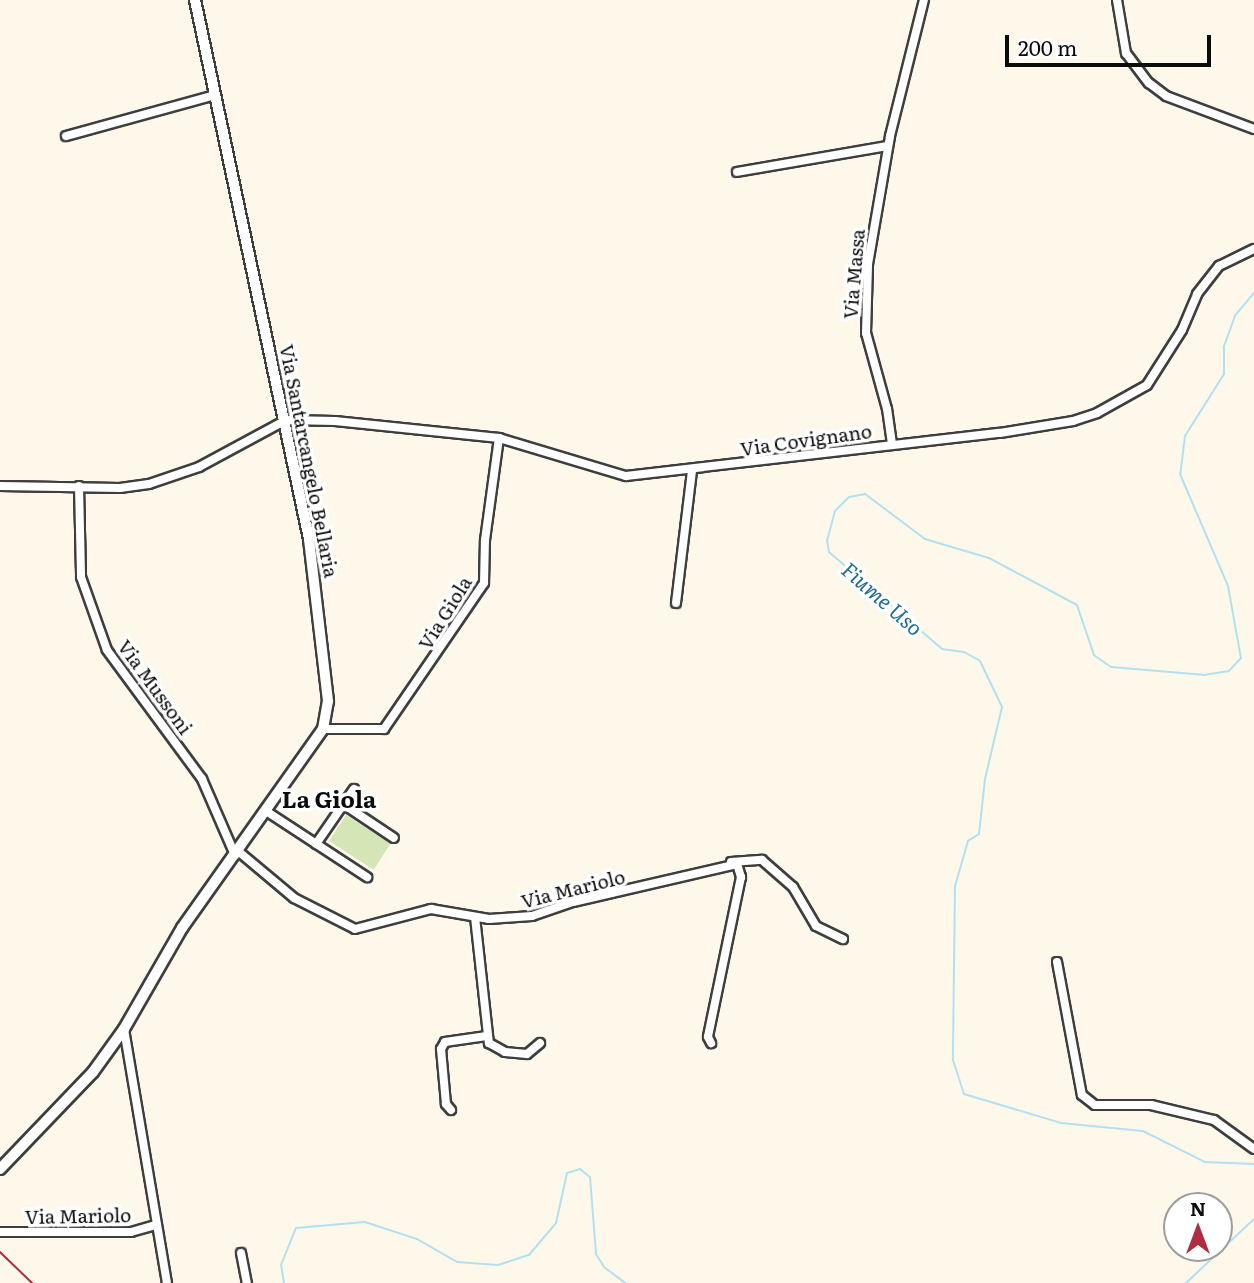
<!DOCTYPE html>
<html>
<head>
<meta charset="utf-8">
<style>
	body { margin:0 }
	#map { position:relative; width:1254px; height:1283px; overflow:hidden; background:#fef8ea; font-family:Literata,serif }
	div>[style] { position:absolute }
	.green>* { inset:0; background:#d4e5b6; transform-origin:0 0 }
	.stream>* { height:2px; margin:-1px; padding:0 1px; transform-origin:1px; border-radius:1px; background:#b2e0f1 }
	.roads { filter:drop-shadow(2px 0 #3e3e3e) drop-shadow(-2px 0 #3e3e3e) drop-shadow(0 2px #3e3e3e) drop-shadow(0 -2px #3e3e3e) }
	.minor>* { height:8px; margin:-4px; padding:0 4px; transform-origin:4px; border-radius:4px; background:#fff }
	.tertiary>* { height:10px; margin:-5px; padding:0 5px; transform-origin:5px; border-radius:5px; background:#fff }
	.rail>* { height:2px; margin:-1px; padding:0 1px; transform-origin:1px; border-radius:1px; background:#b02d41 }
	span { translate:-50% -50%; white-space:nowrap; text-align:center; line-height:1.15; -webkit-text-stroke:7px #fff; paint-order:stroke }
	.street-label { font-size:19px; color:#0b0b0b }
	.water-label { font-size:21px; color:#1d6c93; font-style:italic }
	.quarter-label { font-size:23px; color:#0b0b0b; font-weight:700 }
	.north { position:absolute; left:1163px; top:1192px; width:70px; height:70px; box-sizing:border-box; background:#fff; border:2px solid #9d9d9d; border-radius:50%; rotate:0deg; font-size:19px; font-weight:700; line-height:28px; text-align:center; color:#0b0b0b }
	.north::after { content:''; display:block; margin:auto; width:24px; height:32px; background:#b02d41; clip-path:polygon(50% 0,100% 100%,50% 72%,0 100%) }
	.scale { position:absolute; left:1005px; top:35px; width:206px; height:32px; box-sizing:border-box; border:4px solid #0b0b0b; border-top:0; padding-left:9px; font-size:21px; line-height:24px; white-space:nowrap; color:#0b0b0b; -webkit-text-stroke:5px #fff; paint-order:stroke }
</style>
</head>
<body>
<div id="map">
	<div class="green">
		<div style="left:346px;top:815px;width:53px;height:31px;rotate:33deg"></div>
	</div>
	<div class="stream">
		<div style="left:1254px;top:293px;width:30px;rotate:130deg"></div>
		<div style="left:1235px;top:316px;width:33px;rotate:110deg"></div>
		<div style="left:1224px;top:347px;width:27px;rotate:90deg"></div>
		<div style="left:1224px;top:374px;width:73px;rotate:122.2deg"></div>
		<div style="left:1185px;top:436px;width:38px;rotate:97deg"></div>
		<div style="left:1180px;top:474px;width:122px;rotate:66.8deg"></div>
		<div style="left:1228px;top:586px;width:73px;rotate:79.8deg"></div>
		<div style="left:1241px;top:658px;width:18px;rotate:133deg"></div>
		<div style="left:1229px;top:671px;width:24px;rotate:171deg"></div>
		<div style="left:1205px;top:675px;width:94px;rotate:-175.1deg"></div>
		<div style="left:1111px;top:667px;width:21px;rotate:-145deg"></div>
		<div style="left:1094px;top:655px;width:53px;rotate:-108.8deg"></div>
		<div style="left:1077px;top:605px;width:100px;rotate:-151.9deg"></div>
		<div style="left:989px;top:558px;width:67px;rotate:-163.5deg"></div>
		<div style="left:925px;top:539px;width:75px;rotate:-143.1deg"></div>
		<div style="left:865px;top:494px;width:16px;rotate:169deg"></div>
		<div style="left:849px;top:497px;width:20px;rotate:135deg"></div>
		<div style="left:835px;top:511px;width:30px;rotate:105deg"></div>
		<div style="left:827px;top:540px;width:12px;rotate:81deg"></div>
		<div style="left:829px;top:552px;width:149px;rotate:40.6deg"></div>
		<div style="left:942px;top:649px;width:22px;rotate:8deg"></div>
		<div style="left:964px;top:652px;width:18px;rotate:29deg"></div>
		<div style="left:980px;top:661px;width:51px;rotate:64.4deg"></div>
		<div style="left:1002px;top:707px;width:74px;rotate:103.3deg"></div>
		<div style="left:985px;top:779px;width:55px;rotate:96.2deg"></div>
		<div style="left:979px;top:834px;width:13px;rotate:148deg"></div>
		<div style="left:968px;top:841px;width:47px;rotate:106.1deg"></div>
		<div style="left:955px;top:886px;width:174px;rotate:90.7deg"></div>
		<div style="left:953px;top:1060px;width:36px;rotate:72deg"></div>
		<div style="left:964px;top:1094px;width:101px;rotate:16.6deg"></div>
		<div style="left:1061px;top:1123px;width:82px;rotate:5.6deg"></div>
		<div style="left:1143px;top:1131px;width:69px;rotate:26.6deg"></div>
		<div style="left:1205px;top:1162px;width:49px;rotate:2.3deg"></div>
		<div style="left:284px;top:1283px;width:18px;rotate:-99deg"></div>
		<div style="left:281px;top:1265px;width:40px;rotate:-68deg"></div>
		<div style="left:296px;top:1228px;width:69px;rotate:-5deg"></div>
		<div style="left:365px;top:1222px;width:55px;rotate:18.1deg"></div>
		<div style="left:417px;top:1239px;width:46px;rotate:29.9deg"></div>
		<div style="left:457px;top:1262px;width:41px;rotate:4.2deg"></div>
		<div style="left:498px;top:1265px;width:33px;rotate:-18deg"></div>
		<div style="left:529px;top:1255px;width:42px;rotate:-49.8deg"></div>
		<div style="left:556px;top:1223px;width:51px;rotate:-77.6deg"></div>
		<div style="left:567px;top:1173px;width:14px;rotate:-17deg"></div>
		<div style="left:580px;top:1169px;width:13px;rotate:39deg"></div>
		<div style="left:590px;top:1177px;width:77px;rotate:85.5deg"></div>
		<div style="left:596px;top:1254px;width:15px;rotate:58deg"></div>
		<div style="left:604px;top:1267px;width:26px;rotate:37deg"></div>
		<div style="left:1186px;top:1283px;width:93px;rotate:-43.3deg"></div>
	</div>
	<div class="roads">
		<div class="minor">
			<div style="left:1117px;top:0;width:54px;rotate:80.4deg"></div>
			<div style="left:1126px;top:53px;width:38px;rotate:53deg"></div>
			<div style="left:1149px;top:83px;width:21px;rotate:37deg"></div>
			<div style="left:1166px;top:96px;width:94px;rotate:20.6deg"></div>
			<div style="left:66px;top:136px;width:155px;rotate:-15.4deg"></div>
			<div style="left:737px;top:172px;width:153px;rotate:-9.8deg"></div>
			<div style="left:892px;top:444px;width:35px;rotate:-98deg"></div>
			<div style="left:887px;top:409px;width:79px;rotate:-105.4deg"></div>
			<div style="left:866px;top:333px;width:69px;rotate:-88.3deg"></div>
			<div style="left:868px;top:264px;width:130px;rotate:-80.2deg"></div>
			<div style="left:890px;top:136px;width:140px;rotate:-76deg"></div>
			<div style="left:0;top:486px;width:120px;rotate:1deg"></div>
			<div style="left:120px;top:488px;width:29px;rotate:-8deg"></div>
			<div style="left:149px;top:484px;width:53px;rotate:-18.8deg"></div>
			<div style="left:199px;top:467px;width:99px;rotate:-28.4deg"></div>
			<div style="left:286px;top:420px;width:49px;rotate:1.2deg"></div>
			<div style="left:335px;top:421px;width:165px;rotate:5.9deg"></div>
			<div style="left:499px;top:438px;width:133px;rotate:16.7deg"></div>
			<div style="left:626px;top:476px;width:376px;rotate:-6.6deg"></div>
			<div style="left:1000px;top:433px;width:74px;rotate:-9.3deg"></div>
			<div style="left:1073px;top:421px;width:25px;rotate:-18deg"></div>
			<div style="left:1097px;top:413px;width:57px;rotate:-29.2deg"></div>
			<div style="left:1147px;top:385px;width:65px;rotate:-57.5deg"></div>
			<div style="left:1182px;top:330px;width:39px;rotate:-67deg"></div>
			<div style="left:1197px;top:294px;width:36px;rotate:-52deg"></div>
			<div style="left:1219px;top:266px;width:39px;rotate:-26deg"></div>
			<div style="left:79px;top:486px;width:91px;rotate:88.7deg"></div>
			<div style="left:81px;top:577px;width:77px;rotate:70.4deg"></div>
			<div style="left:107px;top:650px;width:160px;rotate:53.6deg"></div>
			<div style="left:202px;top:779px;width:83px;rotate:66.5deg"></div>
			<div style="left:676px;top:603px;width:133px;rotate:-83.1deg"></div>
			<div style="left:323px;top:729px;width:61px"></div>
			<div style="left:384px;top:729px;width:177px;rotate:-55.6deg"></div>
			<div style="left:484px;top:583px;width:43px;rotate:-88.7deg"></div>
			<div style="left:485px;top:540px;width:103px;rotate:-82.2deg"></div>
			<div style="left:343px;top:804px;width:61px;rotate:33.7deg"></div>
			<div style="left:266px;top:811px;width:121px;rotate:33.2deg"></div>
			<div style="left:316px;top:844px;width:67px;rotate:-55.4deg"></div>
			<div style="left:238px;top:851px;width:73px;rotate:40deg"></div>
			<div style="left:294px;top:898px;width:68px;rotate:26.9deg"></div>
			<div style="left:355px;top:929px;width:79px;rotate:-14.7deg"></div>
			<div style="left:431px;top:909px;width:59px;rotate:9.8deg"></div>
			<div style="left:489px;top:919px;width:43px;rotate:-4deg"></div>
			<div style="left:532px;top:916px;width:43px;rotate:-18.9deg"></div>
			<div style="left:573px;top:902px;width:168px;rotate:-13deg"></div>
			<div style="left:737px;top:864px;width:14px;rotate:73deg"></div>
			<div style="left:741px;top:877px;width:163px;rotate:101.7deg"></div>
			<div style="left:708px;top:1037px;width:7px;rotate:63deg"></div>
			<div style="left:731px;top:862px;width:31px;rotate:-4deg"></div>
			<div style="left:762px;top:860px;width:41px;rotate:41.1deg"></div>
			<div style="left:793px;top:887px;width:45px;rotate:59.5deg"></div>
			<div style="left:816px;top:926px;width:30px;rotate:26deg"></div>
			<div style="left:475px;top:917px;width:127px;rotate:83.7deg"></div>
			<div style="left:489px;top:1043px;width:18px;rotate:29deg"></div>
			<div style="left:505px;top:1052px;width:22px;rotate:5deg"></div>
			<div style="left:527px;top:1054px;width:17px;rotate:-40deg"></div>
			<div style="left:1057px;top:962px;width:135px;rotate:79.4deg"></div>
			<div style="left:1082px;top:1095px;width:16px;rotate:38deg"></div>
			<div style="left:1095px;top:1105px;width:56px"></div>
			<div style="left:1151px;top:1105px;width:65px;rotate:13.4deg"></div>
			<div style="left:1214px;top:1120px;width:49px;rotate:35.9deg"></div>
			<div style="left:124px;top:1029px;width:258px;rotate:80.4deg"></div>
			<div style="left:451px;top:1110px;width:8px;rotate:-130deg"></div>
			<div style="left:446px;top:1104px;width:55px;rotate:-95.2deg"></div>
			<div style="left:441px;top:1049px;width:8px;rotate:-60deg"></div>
			<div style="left:445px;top:1042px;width:42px;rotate:-8.1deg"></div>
			<div style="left:0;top:1232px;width:131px"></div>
			<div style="left:131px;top:1232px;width:26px;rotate:-16deg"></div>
			<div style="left:241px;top:1253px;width:31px;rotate:79deg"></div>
		</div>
		<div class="tertiary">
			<div style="left:0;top:1169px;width:134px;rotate:-46.2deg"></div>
			<div style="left:93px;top:1072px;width:53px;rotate:-54.2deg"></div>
			<div style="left:124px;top:1029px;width:116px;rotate:-60.1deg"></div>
			<div style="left:182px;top:928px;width:244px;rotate:-54.7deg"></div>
			<div style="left:323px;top:729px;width:28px;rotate:-80deg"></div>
			<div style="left:328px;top:701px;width:163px;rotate:-96.7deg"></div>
			<div style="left:309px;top:539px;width:551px;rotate:-101.94deg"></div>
		</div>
	</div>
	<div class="rail">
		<div style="left:0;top:1252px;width:45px;rotate:44.1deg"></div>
	</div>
	<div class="street-label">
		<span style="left:854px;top:274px;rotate:-85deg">Via Massa</span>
		<span style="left:806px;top:440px;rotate:-8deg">Via Covignano</span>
		<span style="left:309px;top:461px;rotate:79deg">Via Santarcangelo Bellaria</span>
		<span style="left:445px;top:613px;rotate:-58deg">Via Giola</span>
		<span style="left:155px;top:687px;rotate:54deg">Via Mussoni</span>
		<span style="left:573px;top:889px;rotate:-14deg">Via Mariolo</span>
		<span style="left:78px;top:1216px;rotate:-1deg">Via Mariolo</span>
	</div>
	<div class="water-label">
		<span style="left:883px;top:598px;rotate:41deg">Fiume Uso</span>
	</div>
	<div class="quarter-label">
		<span style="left:329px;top:798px">La Giola</span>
	</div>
	<div class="north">N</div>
	<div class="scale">200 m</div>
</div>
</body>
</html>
